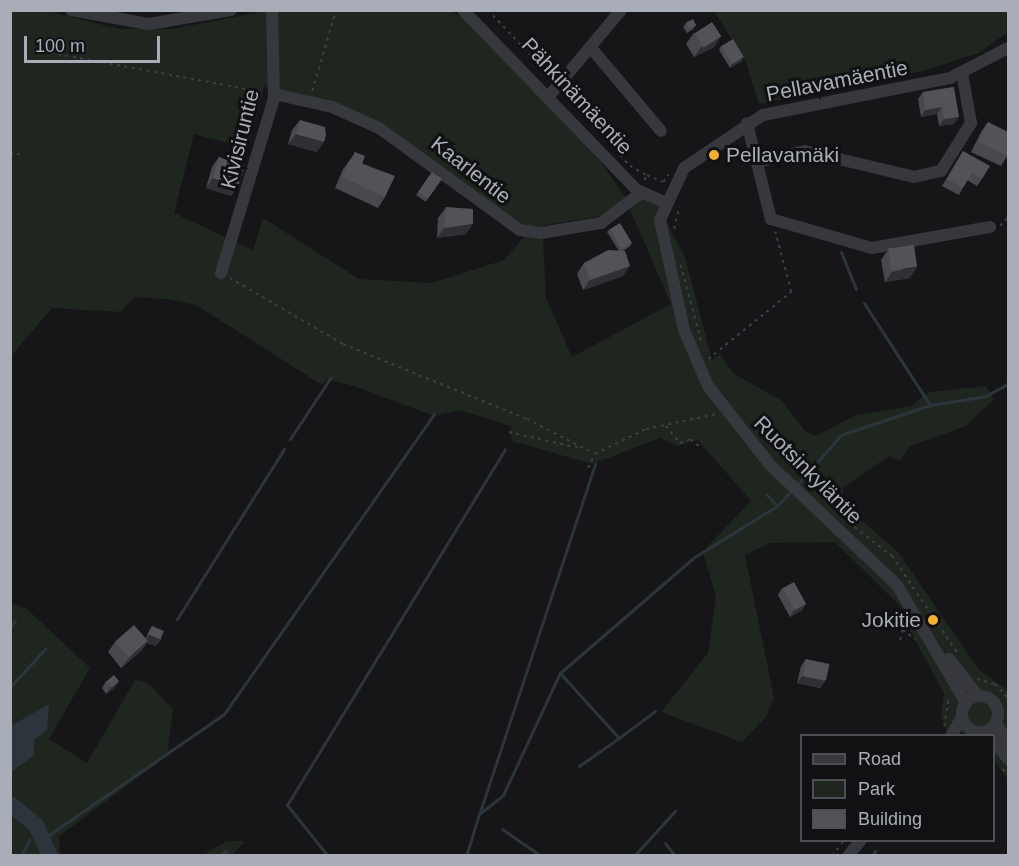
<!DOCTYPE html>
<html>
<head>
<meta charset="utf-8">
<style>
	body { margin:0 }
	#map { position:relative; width:1019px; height:866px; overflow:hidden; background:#161618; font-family:Helvetica,sans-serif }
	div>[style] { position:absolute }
	.green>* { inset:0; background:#1e261f }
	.water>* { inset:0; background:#2c353c }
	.stream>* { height:3px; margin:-1.5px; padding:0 1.5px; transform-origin:1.5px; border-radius:1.5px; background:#2c353c }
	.river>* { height:16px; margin:-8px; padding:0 8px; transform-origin:8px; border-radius:8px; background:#2c353c }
	.path>* { height:1.5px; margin-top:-0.75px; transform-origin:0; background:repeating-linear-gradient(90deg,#3d3f44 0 3px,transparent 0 7.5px) }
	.minor>* { height:12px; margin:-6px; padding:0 6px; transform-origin:6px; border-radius:6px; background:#37383d }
	.minor>.ring { margin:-6px; padding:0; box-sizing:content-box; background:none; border:12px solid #37383d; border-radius:50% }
	.wall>* { inset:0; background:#47494d; transform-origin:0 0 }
	.shaded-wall>* { inset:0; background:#2f3033 }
	.building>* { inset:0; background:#525359; transform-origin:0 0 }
	.dots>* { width:16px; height:16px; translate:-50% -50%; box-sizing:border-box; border:3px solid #111113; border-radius:50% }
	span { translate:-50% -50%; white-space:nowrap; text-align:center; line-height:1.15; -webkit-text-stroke:6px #111113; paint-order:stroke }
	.street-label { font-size:21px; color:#a8adb8 }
	.poi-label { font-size:21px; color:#a8adb8 }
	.left { translate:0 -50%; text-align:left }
	.right { translate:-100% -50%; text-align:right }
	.frame { position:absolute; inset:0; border:12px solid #a8adb8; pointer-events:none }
	.legend { position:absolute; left:800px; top:734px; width:195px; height:108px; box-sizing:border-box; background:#111113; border:2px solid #4d4f55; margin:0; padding:8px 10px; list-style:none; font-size:18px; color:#a8adb8 }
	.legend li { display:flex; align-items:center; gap:12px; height:30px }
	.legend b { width:30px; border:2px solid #4d4f55 }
	.scale { position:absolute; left:24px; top:36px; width:136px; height:27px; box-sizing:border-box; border:3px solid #a8adb8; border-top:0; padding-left:8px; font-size:18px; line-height:21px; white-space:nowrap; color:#a8adb8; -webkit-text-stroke:4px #111113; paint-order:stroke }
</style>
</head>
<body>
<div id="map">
	<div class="green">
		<div style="clip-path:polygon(evenodd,11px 11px,47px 11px,119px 29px,172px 29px,265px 11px,450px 11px,467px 19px,587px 142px,625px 197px,652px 196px,685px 257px,712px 360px,720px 354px,733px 373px,782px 401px,805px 431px,816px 436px,856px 415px,911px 406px,930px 392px,986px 386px,994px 399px,966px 426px,910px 446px,900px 461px,889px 456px,843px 488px,842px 503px,898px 552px,979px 670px,1008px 690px,1008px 780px,994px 760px,994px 736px,947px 732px,941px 716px,944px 693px,908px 627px,905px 611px,835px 542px,770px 543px,745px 555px,774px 698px,766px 717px,742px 742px,661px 712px,708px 653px,716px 597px,703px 551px,751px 501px,698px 440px,677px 446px,660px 438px,592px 464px,512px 441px,510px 426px,460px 410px,434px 416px,354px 386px,327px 379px,322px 385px,196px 305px,166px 299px,134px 297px,121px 312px,52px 308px,11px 356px,11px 11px,264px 87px,329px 101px,529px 228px,600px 216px,625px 198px,671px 304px,572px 357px,546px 298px,543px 237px,525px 236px,504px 260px,432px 283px,359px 279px,263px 218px,253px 250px,174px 213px,194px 134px,248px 148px,264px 87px)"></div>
		<div style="clip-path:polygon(714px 11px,1008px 11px,1008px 32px,979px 53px,926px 70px,759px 104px,745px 60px)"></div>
		<div style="clip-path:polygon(10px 602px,27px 609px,90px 668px,49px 739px,87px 763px,135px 680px,147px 682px,173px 709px,167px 756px,59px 836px,60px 855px,11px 855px)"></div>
		<div style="clip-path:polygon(227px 841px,245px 841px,233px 855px,203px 855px)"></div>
	</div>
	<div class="water">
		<div style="clip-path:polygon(49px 704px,47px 730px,34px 740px,34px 755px,11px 772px,11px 726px)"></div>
	</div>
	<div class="stream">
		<div style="left:841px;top:252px;width:40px;rotate:68deg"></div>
		<div style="left:864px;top:303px;width:121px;rotate:57.1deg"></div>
		<div style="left:290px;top:439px;width:74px;rotate:-56.5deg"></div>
		<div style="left:796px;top:486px;width:68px;rotate:-48.6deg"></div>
		<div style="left:841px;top:435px;width:94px;rotate:-18.6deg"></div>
		<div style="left:930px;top:405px;width:57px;rotate:-9.1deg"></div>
		<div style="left:986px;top:396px;width:25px;rotate:-29deg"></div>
		<div style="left:766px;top:494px;width:16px;rotate:47deg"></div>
		<div style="left:177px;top:619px;width:201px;rotate:-57.8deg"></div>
		<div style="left:10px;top:627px;width:8px;rotate:-50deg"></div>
		<div style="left:560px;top:673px;width:88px;rotate:47.8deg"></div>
		<div style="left:619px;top:738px;width:45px;rotate:-36.9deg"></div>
		<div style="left:10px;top:687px;width:52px;rotate:-47.4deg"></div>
		<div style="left:579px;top:766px;width:49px;rotate:-35deg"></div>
		<div style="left:480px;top:812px;width:367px;rotate:-71.7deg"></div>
		<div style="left:502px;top:829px;width:47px;rotate:34.7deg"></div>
		<div style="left:43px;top:839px;width:220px;rotate:-34.6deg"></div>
		<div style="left:224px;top:714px;width:366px;rotate:-55deg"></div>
		<div style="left:665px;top:843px;width:16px;rotate:52deg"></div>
		<div style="left:21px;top:856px;width:18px;rotate:-63deg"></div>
		<div style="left:219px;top:856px;width:9px;rotate:-36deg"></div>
		<div style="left:328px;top:856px;width:65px;rotate:-128.8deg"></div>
		<div style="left:287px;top:805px;width:417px;rotate:-58.5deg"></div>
		<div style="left:466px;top:856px;width:44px;rotate:-72.8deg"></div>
		<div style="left:479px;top:814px;width:31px;rotate:-38deg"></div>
		<div style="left:503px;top:795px;width:135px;rotate:-65deg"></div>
		<div style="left:560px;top:673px;width:176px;rotate:-40.8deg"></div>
		<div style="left:693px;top:558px;width:99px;rotate:-31.8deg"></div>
		<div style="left:777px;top:506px;width:22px;rotate:-47deg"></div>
		<div style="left:634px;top:856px;width:61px;rotate:-47.7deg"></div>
		<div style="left:872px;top:856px;width:6px;rotate:-59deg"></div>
	</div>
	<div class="river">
		<div style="left:10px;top:804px;width:33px;rotate:39deg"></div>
		<div style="left:36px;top:825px;width:34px;rotate:66deg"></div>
	</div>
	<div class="path">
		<div style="left:488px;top:10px;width:91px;rotate:46.8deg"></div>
		<div style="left:36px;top:50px;width:230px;rotate:10.5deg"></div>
		<div style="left:312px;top:91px;width:84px;rotate:-73.5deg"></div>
		<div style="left:566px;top:93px;width:97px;rotate:48.8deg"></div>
		<div style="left:630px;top:166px;width:18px;rotate:29deg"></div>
		<div style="left:10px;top:152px;width:12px;rotate:14deg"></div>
		<div style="left:644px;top:180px;width:6px;rotate:-59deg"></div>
		<div style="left:647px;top:175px;width:17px;rotate:24deg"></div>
		<div style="left:663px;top:182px;width:9px;rotate:-54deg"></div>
		<div style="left:1000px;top:226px;width:12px;rotate:-48deg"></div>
		<div style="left:674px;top:229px;width:23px;rotate:-77deg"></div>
		<div style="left:681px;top:265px;width:82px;rotate:75.1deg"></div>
		<div style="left:230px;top:278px;width:131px;rotate:30.3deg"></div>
		<div style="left:343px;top:344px;width:199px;rotate:22.2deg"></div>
		<div style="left:527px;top:419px;width:76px;rotate:27.2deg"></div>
		<div style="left:595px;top:454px;width:57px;rotate:-26.1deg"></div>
		<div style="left:646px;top:429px;width:72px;rotate:-12.1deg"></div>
		<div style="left:708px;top:359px;width:107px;rotate:-38.9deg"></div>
		<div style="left:791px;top:292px;width:62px;rotate:-104.9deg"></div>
		<div style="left:666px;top:426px;width:22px;rotate:51deg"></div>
		<div style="left:680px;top:443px;width:12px;rotate:-20deg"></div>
		<div style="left:691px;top:439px;width:11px;rotate:41deg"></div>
		<div style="left:509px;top:432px;width:72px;rotate:12.9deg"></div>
		<div style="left:588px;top:468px;width:14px;rotate:-65deg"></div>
		<div style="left:843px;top:518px;width:62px;rotate:37.8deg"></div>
		<div style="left:892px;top:556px;width:116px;rotate:55.9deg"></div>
		<div style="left:897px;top:625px;width:24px;rotate:38deg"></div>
		<div style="left:900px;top:640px;width:18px;rotate:-77deg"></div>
		<div style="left:977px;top:679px;width:19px;rotate:16deg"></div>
		<div style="left:995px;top:684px;width:19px;rotate:47deg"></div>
		<div style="left:944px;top:726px;width:30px;rotate:-81deg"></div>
		<div style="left:1003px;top:769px;width:8px;rotate:50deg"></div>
		<div style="left:832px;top:856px;width:20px;rotate:-53deg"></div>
	</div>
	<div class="minor">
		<div style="left:71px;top:10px;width:79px;rotate:10.2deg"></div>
		<div style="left:149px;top:24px;width:83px;rotate:-9.7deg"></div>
		<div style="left:463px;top:10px;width:250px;rotate:46deg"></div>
		<div style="left:637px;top:190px;width:32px;rotate:24deg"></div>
		<div style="left:592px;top:49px;width:107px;rotate:49.9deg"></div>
		<div style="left:274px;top:94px;width:59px;rotate:12.6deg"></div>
		<div style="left:332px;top:107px;width:51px;rotate:24.1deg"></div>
		<div style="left:379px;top:128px;width:174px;rotate:35.9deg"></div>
		<div style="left:520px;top:230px;width:21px;rotate:8deg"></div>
		<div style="left:541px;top:233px;width:61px;rotate:-9.5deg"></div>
		<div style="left:601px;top:223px;width:51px;rotate:-37.1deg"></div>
		<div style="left:550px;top:95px;width:111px;rotate:-50.1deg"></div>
		<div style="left:747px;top:123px;width:99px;rotate:76deg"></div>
		<div style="left:771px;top:219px;width:105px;rotate:16deg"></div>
		<div style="left:872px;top:248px;width:120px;rotate:-10.1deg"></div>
		<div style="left:757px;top:162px;width:49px;rotate:-12.9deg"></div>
		<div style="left:805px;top:151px;width:112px;rotate:13.4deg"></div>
		<div style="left:914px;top:177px;width:28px;rotate:-13deg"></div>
		<div style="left:941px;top:171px;width:57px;rotate:-58deg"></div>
		<div style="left:971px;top:123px;width:51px;rotate:-100.2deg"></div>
		<div style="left:221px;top:273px;width:182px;rotate:-73.1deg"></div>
		<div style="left:274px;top:99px;width:89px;rotate:-91.3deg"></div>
		<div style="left:949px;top:659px;width:47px;rotate:51.9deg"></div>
		<div class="ring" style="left:962px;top:696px;width:24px;height:24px"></div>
		<div style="left:966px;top:703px;width:137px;rotate:-120.3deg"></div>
		<div style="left:897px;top:585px;width:173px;rotate:-136.6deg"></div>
		<div style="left:771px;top:466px;width:102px;rotate:-128.2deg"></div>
		<div style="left:708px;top:386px;width:61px;rotate:-113.2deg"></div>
		<div style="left:684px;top:330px;width:113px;rotate:-102.3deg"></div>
		<div style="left:660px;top:220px;width:57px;rotate:-65.2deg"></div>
		<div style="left:684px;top:168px;width:95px;rotate:-33.9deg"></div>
		<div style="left:763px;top:115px;width:191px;rotate:-11.2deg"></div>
		<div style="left:950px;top:78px;width:65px;rotate:-27.3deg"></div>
		<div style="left:996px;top:722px;width:27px;rotate:63deg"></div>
		<div style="left:951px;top:736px;width:22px;rotate:-60deg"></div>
		<div style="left:994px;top:741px;width:23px;rotate:52deg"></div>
		<div style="left:848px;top:856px;width:21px;rotate:-51deg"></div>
	</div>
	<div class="wall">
		<div style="clip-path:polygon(686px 23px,696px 25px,693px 29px,687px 33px,683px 27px)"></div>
		<div style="clip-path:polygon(694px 33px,721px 36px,714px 47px,694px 57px,686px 44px)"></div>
		<div style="clip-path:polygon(721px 46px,742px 61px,730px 68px,719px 50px)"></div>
		<div style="clip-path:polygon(954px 87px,954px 124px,939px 126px,937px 114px,921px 117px,918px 99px,923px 92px)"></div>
		<div style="clip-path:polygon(300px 120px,317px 152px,288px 144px,292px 130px)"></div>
		<div style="clip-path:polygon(988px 122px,1008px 155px,1001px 166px,971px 152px,981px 132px)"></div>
		<div style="clip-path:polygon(963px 151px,982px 179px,977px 186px,967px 180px,959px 195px,942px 186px)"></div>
		<div style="clip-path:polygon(355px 152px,385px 197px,378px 208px,335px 188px,343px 169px,351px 159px)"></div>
		<div style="clip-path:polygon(219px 157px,238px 186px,231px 196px,206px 188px,212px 167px)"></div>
		<div style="left:432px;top:172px;width:12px;height:28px;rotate:35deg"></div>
		<div style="clip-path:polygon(446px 207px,466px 234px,437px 238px,438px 218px)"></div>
		<div style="clip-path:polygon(610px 229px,632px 243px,630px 246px,623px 251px,623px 276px,583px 290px,577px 274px,584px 263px,619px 251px,607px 232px)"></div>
		<div style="clip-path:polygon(888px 250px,910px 278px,885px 282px,881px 260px)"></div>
		<div style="clip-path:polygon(782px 588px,806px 604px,801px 611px,790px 617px,778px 595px)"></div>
		<div style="clip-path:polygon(152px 626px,161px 639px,156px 646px,147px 643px,141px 651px,121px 668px,108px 652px,115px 642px,146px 638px,148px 633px)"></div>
		<div style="clip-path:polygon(806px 659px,825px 681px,820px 688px,797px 683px,801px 666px)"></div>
		<div style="clip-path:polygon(106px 681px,119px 681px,114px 688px,106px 694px,102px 688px)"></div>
	</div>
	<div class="shaded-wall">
		<div style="clip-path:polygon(721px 36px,714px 47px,694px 57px,701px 47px)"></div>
		<div style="clip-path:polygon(744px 57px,742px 61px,730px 68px,732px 64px)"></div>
		<div style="clip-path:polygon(942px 107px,937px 114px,921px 117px,925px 110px)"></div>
		<div style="clip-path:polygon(959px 117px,954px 124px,939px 126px,944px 119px)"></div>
		<div style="clip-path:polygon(296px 134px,324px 142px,317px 152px,288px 144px)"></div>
		<div style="clip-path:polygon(213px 178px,238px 186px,231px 196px,206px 188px)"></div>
		<div style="clip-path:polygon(473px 224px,466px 234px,437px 238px,444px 228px)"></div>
		<div style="clip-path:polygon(630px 266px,623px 276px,583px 290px,590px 280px)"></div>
		<div style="clip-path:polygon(917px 267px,910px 278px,885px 282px,892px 272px)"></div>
		<div style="clip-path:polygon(806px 604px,801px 611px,790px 617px,794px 610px)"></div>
		<div style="clip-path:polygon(149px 635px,161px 639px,156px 646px,147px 643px,141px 651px,121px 668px,129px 658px,144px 642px)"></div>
		<div style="clip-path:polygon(802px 676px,825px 681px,820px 688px,797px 683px)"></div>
		<div style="clip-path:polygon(119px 681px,114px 688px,106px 694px,111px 687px)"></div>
	</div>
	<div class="building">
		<div style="left:693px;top:19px;width:7px;height:8px;rotate:63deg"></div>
		<div style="left:712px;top:22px;width:17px;height:21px;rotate:57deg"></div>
		<div style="left:733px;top:39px;width:21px;height:14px;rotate:59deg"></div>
		<div style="clip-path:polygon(954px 87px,959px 117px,944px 119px,942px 107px,925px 110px,923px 92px)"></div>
		<div style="clip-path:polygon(300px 120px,325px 127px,326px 135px,324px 142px,296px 134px)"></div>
		<div style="clip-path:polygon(988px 122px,1008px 132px,1008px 156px,978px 142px)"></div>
		<div style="clip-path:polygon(963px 151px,990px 166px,982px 179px,972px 173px,963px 188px,947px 179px)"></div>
		<div style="clip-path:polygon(355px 152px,365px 156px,362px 164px,351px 159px)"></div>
		<div style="left:219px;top:157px;width:27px;height:22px;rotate:17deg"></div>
		<div style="clip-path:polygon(350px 159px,395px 176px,385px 197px,342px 177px)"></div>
		<div style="left:432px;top:172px;width:12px;height:24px;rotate:35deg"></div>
		<div style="clip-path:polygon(446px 207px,473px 209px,473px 224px,444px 228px)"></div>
		<div style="left:620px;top:223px;width:23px;height:12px;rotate:59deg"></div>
		<div style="left:914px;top:245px;width:22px;height:26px;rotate:82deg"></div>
		<div style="clip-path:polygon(608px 250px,625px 251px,630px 266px,590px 280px,584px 263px)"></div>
		<div style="left:794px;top:582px;width:25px;height:13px;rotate:61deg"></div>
		<div style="left:134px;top:625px;width:21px;height:25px;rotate:49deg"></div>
		<div style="left:152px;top:626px;width:13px;height:9px;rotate:23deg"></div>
		<div style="left:806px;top:659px;width:24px;height:17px;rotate:12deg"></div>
		<div style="left:114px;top:675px;width:8px;height:10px;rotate:50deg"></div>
	</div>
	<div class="dots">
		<div style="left:714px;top:155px;background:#f2b134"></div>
		<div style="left:933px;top:620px;background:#f2b134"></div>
	</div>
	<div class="street-label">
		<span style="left:837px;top:81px;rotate:-11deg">Pellavamäentie</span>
		<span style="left:577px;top:96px;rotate:47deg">Pähkinämäentie</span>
		<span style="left:240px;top:139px;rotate:-76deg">Kivisiruntie</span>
		<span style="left:471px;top:170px;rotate:38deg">Kaarlentie</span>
		<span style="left:808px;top:470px;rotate:45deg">Ruotsinkyläntie</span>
	</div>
	<div class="poi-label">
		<span class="left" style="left:726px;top:155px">Pellavamäki</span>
		<span class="right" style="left:921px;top:620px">Jokitie</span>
	</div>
	<div class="frame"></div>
	<ul class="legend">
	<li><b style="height:8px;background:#37383d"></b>Road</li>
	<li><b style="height:16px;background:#1e261f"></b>Park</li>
	<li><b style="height:16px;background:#525359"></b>Building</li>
	</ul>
	<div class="scale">100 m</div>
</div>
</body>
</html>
